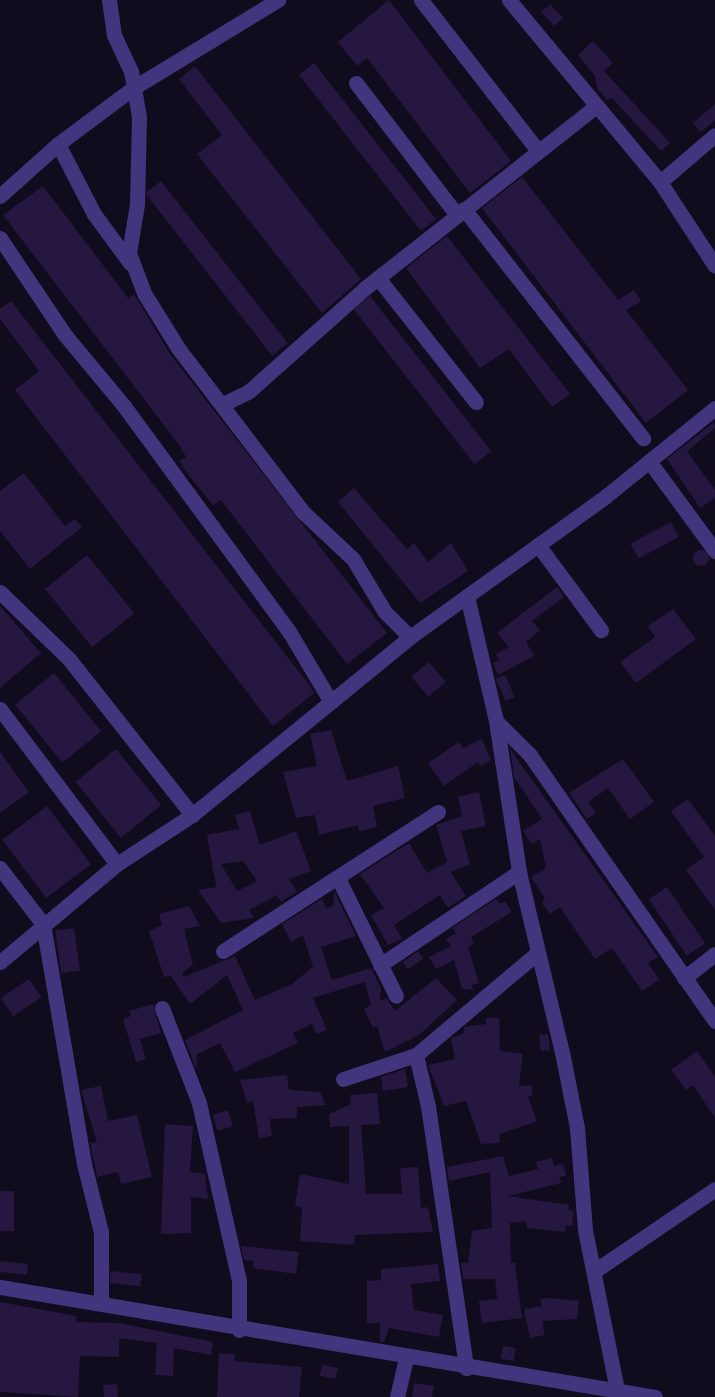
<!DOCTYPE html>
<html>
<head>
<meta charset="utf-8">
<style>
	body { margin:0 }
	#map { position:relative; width:715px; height:1397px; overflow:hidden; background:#110b1e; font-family:"Work Sans",sans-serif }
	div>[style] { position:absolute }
	.building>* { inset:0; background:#25173f; transform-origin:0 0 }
	.round { border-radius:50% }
	.minor>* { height:15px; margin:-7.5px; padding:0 7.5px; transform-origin:7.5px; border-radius:7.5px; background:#42357e }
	span { translate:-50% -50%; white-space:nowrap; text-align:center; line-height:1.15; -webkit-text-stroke:5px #110b1e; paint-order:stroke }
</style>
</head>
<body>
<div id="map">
	<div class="building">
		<div style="clip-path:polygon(389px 0,511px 161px,470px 193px,367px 58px,357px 66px,338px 42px)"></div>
		<div style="left:550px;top:4px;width:19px;height:12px;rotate:47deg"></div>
		<div style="clip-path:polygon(593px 41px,613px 63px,604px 71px,670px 143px,661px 151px,612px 98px,607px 100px,597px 88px,595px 76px,578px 55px)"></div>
		<div style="left:314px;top:63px;width:198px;height:19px;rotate:52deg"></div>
		<div style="clip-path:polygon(195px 66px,361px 279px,322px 313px,197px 154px,222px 135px,179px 79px)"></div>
		<div style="clip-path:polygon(715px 104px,715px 120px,701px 132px,693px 123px)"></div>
		<div style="clip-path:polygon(522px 177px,618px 300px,634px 290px,641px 301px,626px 310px,688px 390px,646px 423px,482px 208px)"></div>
		<div style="left:161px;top:181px;width:206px;height:20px;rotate:52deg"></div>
		<div style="clip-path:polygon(43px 186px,128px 298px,134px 294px,170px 354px,387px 633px,347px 664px,221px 500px,213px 505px,191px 478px,179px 461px,186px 457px,180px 446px,3px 215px)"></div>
		<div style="clip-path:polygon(447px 236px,570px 394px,552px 407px,509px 349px,480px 368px,406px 268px)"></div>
		<div style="left:370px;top:296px;width:197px;height:21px;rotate:52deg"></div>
		<div style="clip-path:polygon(11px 301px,310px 686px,314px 693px,273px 726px,15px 390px,39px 371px,0 319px,0 309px)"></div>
		<div style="clip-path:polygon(714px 422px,715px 428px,687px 451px,715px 490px,715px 498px,700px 508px,667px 459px)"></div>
		<div style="clip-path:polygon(24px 473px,65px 526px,75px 519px,82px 527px,30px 569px,0 531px,0 491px)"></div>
		<div style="clip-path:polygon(354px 488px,407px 549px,414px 543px,428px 562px,451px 543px,468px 571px,420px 603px,338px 502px)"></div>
		<div style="left:671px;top:522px;width:17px;height:46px;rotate:62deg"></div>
		<div class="round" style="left:693px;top:550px;width:16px;height:16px"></div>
		<div style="left:87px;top:555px;width:75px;height:54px;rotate:51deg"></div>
		<div style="clip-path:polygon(557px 587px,564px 597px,532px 621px,540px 630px,526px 642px,534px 656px,498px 675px,493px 663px,499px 660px,496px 654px,509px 647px,497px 633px)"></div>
		<div style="clip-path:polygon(0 606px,41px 653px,0 688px)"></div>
		<div style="clip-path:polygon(673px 609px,696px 639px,636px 683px,620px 662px,655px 637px,648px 626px)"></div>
		<div style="left:429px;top:662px;width:26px;height:23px;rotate:50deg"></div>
		<div style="left:54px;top:673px;width:75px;height:50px;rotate:51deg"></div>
		<div style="left:505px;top:675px;width:24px;height:10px;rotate:66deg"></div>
		<div style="clip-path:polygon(331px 730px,347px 781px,398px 766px,405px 798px,373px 806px,377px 827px,359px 831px,358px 825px,319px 835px,315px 815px,296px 818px,283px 772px,317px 766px,310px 734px)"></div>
		<div style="clip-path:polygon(482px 739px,491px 760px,481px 766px,478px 762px,444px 786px,428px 763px,459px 742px,463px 748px)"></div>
		<div style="left:116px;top:749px;width:72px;height:52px;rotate:51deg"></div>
		<div style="clip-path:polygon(510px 749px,658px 957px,648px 963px,659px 980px,642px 991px,612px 948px,595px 959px,560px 907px,550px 914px,542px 902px,545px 899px,531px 877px,546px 868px,540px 839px,532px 844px,523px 831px,542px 819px,514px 777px)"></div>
		<div style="clip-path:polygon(0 752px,29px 792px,0 813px)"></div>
		<div style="clip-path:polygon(623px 759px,654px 802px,630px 819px,608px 788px,588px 802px,596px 813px,587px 819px,569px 793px)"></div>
		<div style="clip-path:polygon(479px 792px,486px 826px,461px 831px,470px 864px,451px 872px,466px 896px,448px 908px,440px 895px,394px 925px,402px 939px,388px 945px,371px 915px,384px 908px,360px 874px,409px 843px,427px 873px,447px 862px,436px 825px,462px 816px,458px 797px)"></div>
		<div style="clip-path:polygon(688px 799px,715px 836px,715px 910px,686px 870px,704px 857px,671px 811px)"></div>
		<div style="left:47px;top:806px;width:73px;height:56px;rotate:53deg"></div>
		<div style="clip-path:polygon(evenodd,250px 811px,260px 845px,296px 831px,311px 871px,289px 879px,297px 892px,281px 902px,277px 895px,249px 910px,254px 918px,221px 923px,198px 890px,216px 887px,207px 835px,239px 829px,235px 815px,250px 811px,243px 861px,257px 881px,237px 891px,221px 864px,243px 861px)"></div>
		<div style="left:667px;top:887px;width:68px;height:22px;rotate:56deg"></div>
		<div style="clip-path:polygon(334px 891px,356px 936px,321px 947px,332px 980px,371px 968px,381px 988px,380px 1001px,386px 998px,395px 1011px,436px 978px,457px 1000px,419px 1035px,385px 1052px,377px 1026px,373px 1028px,364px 1009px,371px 1005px,365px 982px,313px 998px,327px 1030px,316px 1034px,312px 1024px,293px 1033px,298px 1043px,235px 1072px,220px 1043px,197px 1054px,196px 1069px,185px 1040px,243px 1010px,227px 975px,190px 1004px,171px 976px,164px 977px,149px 931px,162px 925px,159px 914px,189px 906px,200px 926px,184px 929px,193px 965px,182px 973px,184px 977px,235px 956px,255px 1000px,292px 984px,313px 967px,303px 935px,291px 942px,282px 924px,322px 899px,326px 908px,333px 906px)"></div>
		<div style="clip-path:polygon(496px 899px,500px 904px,505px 901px,512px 912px,471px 937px,474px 943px,468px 947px,479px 983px,472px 985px,474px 990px,462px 989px,454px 960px,436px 969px,429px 957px,451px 946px,446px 939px,456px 933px,452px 928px)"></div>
		<div style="left:74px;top:928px;width:43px;height:19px;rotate:82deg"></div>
		<div style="left:418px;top:951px;width:9px;height:19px;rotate:54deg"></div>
		<div style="left:29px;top:979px;width:22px;height:34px;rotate:56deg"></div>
		<div style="clip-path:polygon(153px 1004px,161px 1033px,140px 1039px,146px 1059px,136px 1062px,123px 1019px,131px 1016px,129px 1011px)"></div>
		<div style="clip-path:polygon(486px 1018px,499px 1018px,500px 1051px,523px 1054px,519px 1086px,532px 1085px,532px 1096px,528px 1096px,537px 1121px,500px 1134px,499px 1143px,481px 1144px,466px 1101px,444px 1106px,428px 1065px,455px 1059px,451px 1038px,463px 1034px,464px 1027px,486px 1024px)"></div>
		<div style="left:548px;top:1034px;width:16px;height:9px;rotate:83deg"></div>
		<div style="clip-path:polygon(697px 1051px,715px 1077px,715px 1118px,693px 1085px,686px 1090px,671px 1070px)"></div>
		<div style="clip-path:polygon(405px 1069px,408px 1087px,383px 1091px,381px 1077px)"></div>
		<div style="clip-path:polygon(287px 1075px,289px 1090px,320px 1092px,326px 1105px,297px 1107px,297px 1118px,270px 1119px,272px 1136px,259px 1138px,253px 1101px,247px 1103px,240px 1080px)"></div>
		<div style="clip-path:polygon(101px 1086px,108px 1121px,137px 1115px,152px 1177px,121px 1184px,118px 1172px,97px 1177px,90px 1143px,97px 1142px,81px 1090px)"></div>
		<div style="clip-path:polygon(377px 1093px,380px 1124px,361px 1125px,366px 1194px,402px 1194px,400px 1168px,418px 1167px,421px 1208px,428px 1207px,433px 1232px,355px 1235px,354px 1245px,300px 1241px,302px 1207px,295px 1206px,300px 1174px,349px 1184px,349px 1126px,330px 1127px,329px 1114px,351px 1104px,350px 1095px)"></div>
		<div style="left:228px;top:1110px;width:17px;height:16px;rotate:73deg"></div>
		<div style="clip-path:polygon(165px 1124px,193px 1126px,190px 1172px,205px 1174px,208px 1199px,191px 1197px,191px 1233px,161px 1234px)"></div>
		<div style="clip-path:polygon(503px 1156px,509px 1176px,538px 1169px,536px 1162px,552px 1158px,554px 1166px,563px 1164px,566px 1176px,560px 1177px,561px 1183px,508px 1196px,569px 1205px,568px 1210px,574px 1211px,572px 1226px,566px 1225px,565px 1232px,527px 1228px,526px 1221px,510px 1223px,511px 1263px,515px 1263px,522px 1318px,482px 1323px,479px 1301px,497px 1299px,495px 1279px,463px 1279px,461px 1263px,468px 1263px,472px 1231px,492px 1228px,490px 1172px,449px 1181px,447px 1167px)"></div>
		<div style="left:0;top:1191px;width:14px;height:40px"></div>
		<div style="clip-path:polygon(241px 1246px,299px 1252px,296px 1274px,253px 1268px,254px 1261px,244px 1260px)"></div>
		<div style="left:0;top:1261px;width:28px;height:11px;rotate:6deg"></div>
		<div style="clip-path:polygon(438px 1264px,440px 1281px,411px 1284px,414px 1310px,443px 1315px,439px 1337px,389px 1328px,384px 1342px,380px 1341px,380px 1323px,367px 1323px,367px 1281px,381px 1280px,381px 1269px)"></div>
		<div style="left:111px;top:1271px;width:31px;height:12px;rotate:6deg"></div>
		<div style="clip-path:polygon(548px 1298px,579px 1301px,577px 1319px,542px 1321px,545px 1335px,530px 1338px,524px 1309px,542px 1306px,540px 1299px)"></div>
		<div style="clip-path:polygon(0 1302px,77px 1316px,76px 1322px,119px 1323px,213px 1342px,211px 1355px,174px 1348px,173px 1376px,155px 1375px,157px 1343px,119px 1338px,119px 1357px,80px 1356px,78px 1397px,0 1392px)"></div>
		<div style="left:503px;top:1346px;width:13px;height:13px;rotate:9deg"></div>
		<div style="clip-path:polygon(219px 1353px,235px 1354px,234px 1361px,302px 1367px,299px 1397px,217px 1397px)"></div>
		<div style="left:322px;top:1365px;width:16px;height:11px;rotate:11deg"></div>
		<div style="clip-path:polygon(414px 1383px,434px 1386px,432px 1397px,412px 1397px)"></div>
		<div style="left:117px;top:1384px;width:13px;height:14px;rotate:86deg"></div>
	</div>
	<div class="minor">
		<div style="left:109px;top:0;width:35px;rotate:82deg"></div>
		<div style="left:114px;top:35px;width:40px;rotate:65deg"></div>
		<div style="left:131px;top:71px;width:47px;rotate:80.1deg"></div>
		<div style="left:139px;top:117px;width:87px;rotate:91.3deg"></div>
		<div style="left:137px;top:204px;width:50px;rotate:99.3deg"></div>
		<div style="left:129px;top:253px;width:43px;rotate:69.4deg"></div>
		<div style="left:144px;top:293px;width:65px;rotate:58.3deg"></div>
		<div style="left:178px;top:348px;width:206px;rotate:52.7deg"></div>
		<div style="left:303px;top:512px;width:69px;rotate:43.2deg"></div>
		<div style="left:353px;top:559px;width:62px;rotate:58.9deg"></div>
		<div style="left:385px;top:612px;width:35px;rotate:45deg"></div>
		<div style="left:421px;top:0;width:191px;rotate:52.2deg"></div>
		<div style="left:509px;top:0;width:236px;rotate:50.3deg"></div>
		<div style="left:660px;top:182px;width:100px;rotate:56.8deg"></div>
		<div style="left:356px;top:83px;width:166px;rotate:52.6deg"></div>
		<div style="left:58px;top:144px;width:79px;rotate:62.8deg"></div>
		<div style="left:94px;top:214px;width:61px;rotate:53.7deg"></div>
		<div style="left:660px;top:182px;width:72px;rotate:-40.5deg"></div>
		<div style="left:0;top:196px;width:78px;rotate:-41.9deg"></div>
		<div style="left:58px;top:144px;width:94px;rotate:-36.7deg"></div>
		<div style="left:133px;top:88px;width:170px;rotate:-31.3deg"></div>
		<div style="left:464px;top:209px;width:291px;rotate:52deg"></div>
		<div style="left:0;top:238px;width:117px;rotate:56.2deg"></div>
		<div style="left:65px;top:335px;width:92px;rotate:50.3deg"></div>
		<div style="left:124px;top:406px;width:281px;rotate:53.8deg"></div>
		<div style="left:290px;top:633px;width:80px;rotate:59.3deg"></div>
		<div style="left:378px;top:278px;width:158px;rotate:51.7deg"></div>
		<div style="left:223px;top:404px;width:28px;rotate:-26deg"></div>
		<div style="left:248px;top:392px;width:157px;rotate:-41.6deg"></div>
		<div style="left:365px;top:288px;width:294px;rotate:-38.2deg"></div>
		<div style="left:649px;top:461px;width:112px;rotate:53.7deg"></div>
		<div style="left:538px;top:545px;width:106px;rotate:53.5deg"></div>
		<div style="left:0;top:592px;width:96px;rotate:44.2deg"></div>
		<div style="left:69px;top:659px;width:199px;rotate:51.7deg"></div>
		<div style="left:467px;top:596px;width:128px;rotate:76.9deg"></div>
		<div style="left:496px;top:721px;width:153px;rotate:81.3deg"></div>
		<div style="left:519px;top:872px;width:185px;rotate:76.6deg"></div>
		<div style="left:562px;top:1052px;width:77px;rotate:78.8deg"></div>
		<div style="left:577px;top:1128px;width:102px;rotate:85.5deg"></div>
		<div style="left:585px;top:1230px;width:163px;rotate:78.7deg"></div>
		<div style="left:0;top:709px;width:194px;rotate:53deg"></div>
		<div style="left:496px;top:721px;width:48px;rotate:45deg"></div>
		<div style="left:530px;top:755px;width:324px;rotate:55.2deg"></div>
		<div style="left:0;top:868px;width:71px;rotate:52.5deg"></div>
		<div style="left:43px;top:924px;width:243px;rotate:80.3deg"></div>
		<div style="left:84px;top:1164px;width:70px;rotate:76deg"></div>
		<div style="left:101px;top:1232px;width:70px;rotate:90deg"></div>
		<div style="left:339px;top:880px;width:129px;rotate:63.8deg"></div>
		<div style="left:223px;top:951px;width:256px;rotate:-32.9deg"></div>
		<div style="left:0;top:962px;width:153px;rotate:-39.9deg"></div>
		<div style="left:117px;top:864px;width:90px;rotate:-33.2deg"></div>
		<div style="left:192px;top:815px;width:281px;rotate:-39.2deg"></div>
		<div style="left:410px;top:637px;width:241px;rotate:-35.7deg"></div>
		<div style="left:606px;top:496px;width:140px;rotate:-38.9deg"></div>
		<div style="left:380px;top:965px;width:167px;rotate:-33.8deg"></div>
		<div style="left:684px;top:978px;width:39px;rotate:-38deg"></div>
		<div style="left:162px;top:1008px;width:102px;rotate:68.7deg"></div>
		<div style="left:199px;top:1103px;width:182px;rotate:77.3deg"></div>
		<div style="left:239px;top:1281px;width:49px;rotate:90deg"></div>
		<div style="left:416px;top:1055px;width:52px;rotate:76.8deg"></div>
		<div style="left:428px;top:1106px;width:265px;rotate:81.7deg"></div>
		<div style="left:343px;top:1079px;width:77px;rotate:-18.2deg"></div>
		<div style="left:416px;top:1055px;width:158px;rotate:-40.1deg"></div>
		<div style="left:596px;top:1270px;width:144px;rotate:-34.2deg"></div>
		<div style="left:0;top:1287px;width:664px;rotate:9.53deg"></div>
		<div style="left:397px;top:1397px;width:39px;rotate:-77deg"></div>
	</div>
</div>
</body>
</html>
